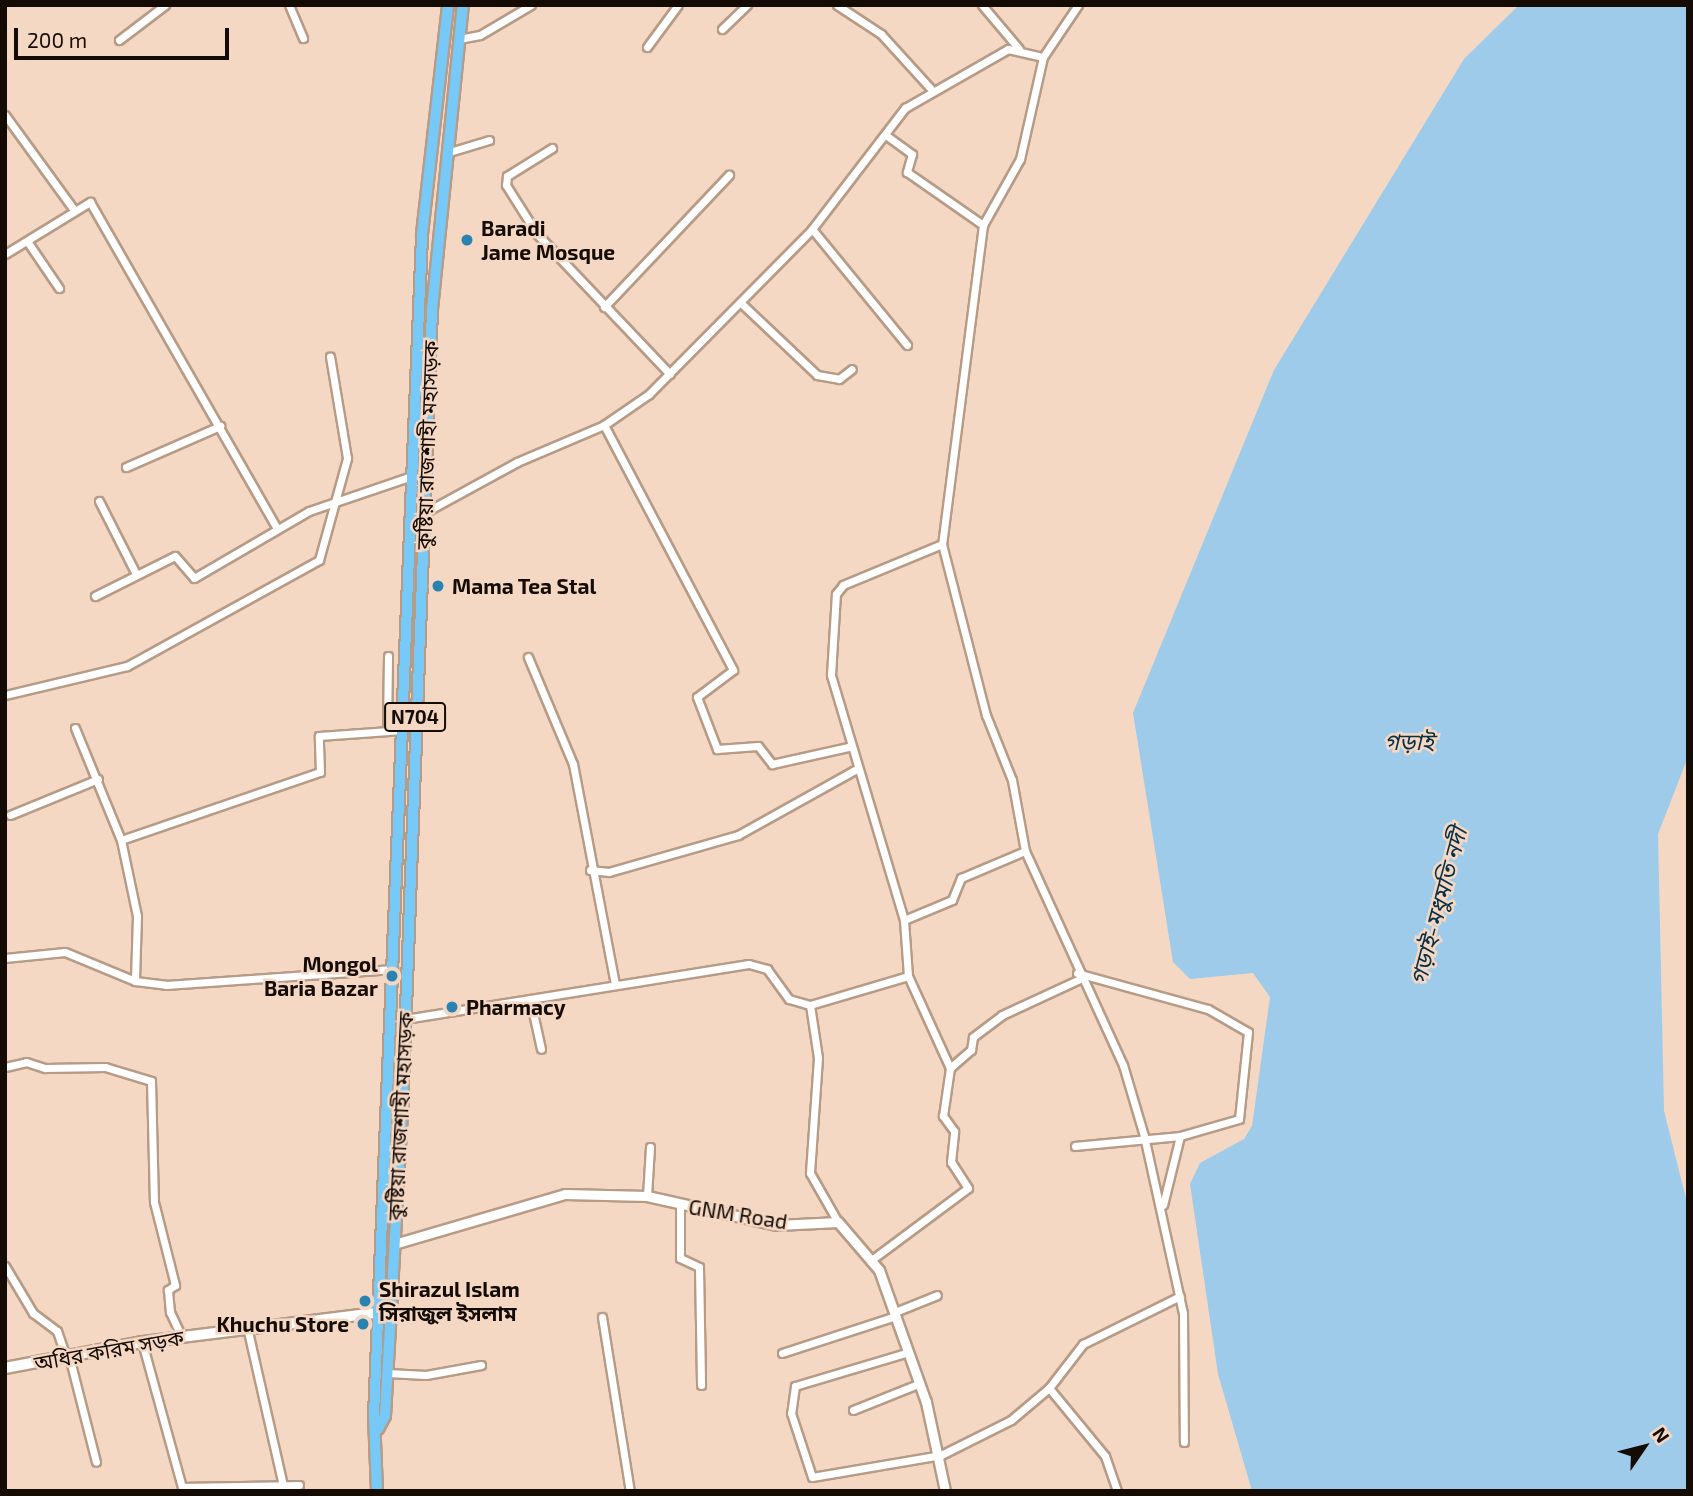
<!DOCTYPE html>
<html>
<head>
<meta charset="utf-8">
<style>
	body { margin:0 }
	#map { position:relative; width:1693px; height:1496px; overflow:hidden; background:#f5d8c3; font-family:"Exo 2","Noto Sans Bengali",sans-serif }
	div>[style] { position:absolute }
	.water>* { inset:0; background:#9dcbe9 }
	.roads { filter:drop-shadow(2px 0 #b69b87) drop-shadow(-2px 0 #b69b87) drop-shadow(0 2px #b69b87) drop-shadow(0 -2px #b69b87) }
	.minor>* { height:7px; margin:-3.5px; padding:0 3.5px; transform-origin:3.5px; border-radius:3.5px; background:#fff }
	.tertiary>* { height:9px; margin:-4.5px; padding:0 4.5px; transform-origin:4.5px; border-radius:4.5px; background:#fff }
	.secondary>* { height:10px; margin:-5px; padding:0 5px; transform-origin:5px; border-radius:5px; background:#fff }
	.trunk>* { height:10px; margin:-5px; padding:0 5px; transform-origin:5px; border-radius:5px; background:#77caf8 }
	.dots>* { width:19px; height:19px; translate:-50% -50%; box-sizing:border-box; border:4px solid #f5d8c3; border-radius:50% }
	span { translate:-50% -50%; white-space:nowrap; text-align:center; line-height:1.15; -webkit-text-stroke:5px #f5d8c3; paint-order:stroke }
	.shield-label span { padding:2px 5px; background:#f5d8c3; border:2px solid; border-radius:5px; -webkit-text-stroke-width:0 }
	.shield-label { font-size:19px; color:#140b05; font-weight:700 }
	.poi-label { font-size:21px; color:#140b05; font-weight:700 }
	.left { translate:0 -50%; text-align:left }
	.right { translate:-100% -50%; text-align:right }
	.street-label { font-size:21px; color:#140b05 }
	.water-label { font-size:23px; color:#083044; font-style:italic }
	.frame { position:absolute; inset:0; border:7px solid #140b05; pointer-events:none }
	.north { position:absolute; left:1609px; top:1412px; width:70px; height:70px; -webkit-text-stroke:5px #f5d8c3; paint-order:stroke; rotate:55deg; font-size:19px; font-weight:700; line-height:28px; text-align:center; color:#140b05 }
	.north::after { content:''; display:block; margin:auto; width:24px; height:32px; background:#140b05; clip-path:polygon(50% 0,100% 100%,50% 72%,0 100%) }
	.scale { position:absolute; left:14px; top:28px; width:215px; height:32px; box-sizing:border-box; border:4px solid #140b05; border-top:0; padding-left:9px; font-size:21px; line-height:24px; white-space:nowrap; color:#140b05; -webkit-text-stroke:5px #f5d8c3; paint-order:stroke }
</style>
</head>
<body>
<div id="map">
	<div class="water">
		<div style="clip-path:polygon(1519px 5px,1688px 5px,1688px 757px,1658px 834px,1664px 1111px,1688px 1207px,1688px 1491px,1252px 1491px,1218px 1374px,1190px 1184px,1200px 1163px,1244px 1139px,1252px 1126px,1270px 997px,1253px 973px,1190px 979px,1173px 962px,1133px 713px,1274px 370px,1464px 59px)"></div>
	</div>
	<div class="roads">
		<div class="minor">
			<div style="left:289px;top:5px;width:36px;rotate:67deg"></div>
			<div style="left:837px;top:5px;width:53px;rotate:33.4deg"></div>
			<div style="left:881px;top:34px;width:74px;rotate:47.7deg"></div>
			<div style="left:982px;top:5px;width:57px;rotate:49.9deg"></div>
			<div style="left:722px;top:29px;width:35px;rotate:-44deg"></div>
			<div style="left:459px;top:39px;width:21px;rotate:-11deg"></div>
			<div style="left:480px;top:35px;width:59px;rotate:-30.5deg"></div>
			<div style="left:119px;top:40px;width:58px;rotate:-37.3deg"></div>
			<div style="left:647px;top:47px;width:52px;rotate:-53.6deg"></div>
			<div style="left:1043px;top:57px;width:105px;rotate:102.7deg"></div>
			<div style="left:1020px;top:159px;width:76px;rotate:119.3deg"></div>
			<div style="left:983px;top:225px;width:322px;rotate:97.3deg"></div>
			<div style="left:942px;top:544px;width:177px;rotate:75.6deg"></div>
			<div style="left:986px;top:715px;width:70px;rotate:68.2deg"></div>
			<div style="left:1012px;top:780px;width:72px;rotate:79.6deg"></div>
			<div style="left:1025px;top:851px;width:235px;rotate:65.4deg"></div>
			<div style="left:1123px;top:1065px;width:74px;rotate:73.5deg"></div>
			<div style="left:1144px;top:1136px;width:181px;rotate:77.6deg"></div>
			<div style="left:1183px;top:1313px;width:129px;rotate:89.6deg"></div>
			<div style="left:5px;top:115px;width:117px;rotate:54deg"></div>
			<div style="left:887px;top:136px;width:31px;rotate:36deg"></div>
			<div style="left:912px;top:154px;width:19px;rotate:106deg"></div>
			<div style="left:907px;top:172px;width:93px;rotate:34.9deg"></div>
			<div style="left:552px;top:148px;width:53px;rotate:148.1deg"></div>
			<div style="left:507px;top:176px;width:9px;rotate:96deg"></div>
			<div style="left:506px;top:185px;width:58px;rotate:57.7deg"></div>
			<div style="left:537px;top:234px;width:193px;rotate:46.5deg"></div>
			<div style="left:446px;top:153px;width:45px;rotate:-16.8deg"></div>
			<div style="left:812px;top:229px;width:150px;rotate:50.7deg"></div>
			<div style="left:27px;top:241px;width:57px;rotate:55.8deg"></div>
			<div style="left:5px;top:254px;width:100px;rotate:-31.5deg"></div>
			<div style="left:90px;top:202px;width:376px;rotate:60.2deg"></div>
			<div style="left:742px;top:304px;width:103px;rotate:43.4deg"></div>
			<div style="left:817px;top:375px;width:22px;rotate:10deg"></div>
			<div style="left:839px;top:379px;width:16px;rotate:-38deg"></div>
			<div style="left:604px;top:307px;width:182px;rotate:-46.6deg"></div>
			<div style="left:604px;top:425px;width:277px;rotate:62.2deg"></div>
			<div style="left:733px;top:670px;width:45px;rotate:143.1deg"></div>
			<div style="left:697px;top:697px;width:56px;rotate:69deg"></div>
			<div style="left:717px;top:749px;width:41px;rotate:-4.2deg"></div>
			<div style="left:758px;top:746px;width:23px;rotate:52deg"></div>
			<div style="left:772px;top:764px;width:78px;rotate:-12.6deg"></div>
			<div style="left:126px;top:467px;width:103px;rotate:-23.6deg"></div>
			<div style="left:99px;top:501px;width:82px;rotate:63.1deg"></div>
			<div style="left:424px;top:513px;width:106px;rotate:-28.7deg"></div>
			<div style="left:517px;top:462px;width:95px;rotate:-23deg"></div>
			<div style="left:604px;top:425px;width:55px;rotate:-34.6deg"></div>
			<div style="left:649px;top:394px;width:232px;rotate:-45.3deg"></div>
			<div style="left:812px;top:229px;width:153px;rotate:-52.5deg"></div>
			<div style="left:905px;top:108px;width:119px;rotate:-29.8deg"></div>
			<div style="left:1008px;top:49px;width:36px;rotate:13deg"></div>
			<div style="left:1043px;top:57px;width:63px;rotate:-56.1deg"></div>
			<div style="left:95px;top:596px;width:89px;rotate:-26.6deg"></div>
			<div style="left:175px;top:556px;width:29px;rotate:49deg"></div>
			<div style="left:194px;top:578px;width:133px;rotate:-30.2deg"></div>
			<div style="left:309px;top:511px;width:109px;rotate:-18.8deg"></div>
			<div style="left:528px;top:657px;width:116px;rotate:67.2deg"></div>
			<div style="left:573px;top:764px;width:224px;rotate:79.2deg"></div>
			<div style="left:5px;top:695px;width:125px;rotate:-13.4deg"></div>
			<div style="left:127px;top:666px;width:219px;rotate:-28.9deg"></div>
			<div style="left:319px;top:560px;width:106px;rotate:-74.6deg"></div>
			<div style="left:347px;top:458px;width:103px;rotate:-99.5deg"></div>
			<div style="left:75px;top:728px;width:121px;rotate:67.7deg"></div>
			<div style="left:121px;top:840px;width:78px;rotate:78.1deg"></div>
			<div style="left:137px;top:916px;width:65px;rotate:91.8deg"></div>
			<div style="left:387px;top:729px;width:73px;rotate:-89.2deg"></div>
			<div style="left:10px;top:815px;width:95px;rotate:-22.2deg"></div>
			<div style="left:121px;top:840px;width:210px;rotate:-18.9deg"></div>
			<div style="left:320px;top:772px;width:36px;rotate:-92deg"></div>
			<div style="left:319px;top:736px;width:84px;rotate:-4.1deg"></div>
			<div style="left:590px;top:870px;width:19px;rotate:6deg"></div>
			<div style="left:609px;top:872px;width:134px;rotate:-16deg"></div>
			<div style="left:738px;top:835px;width:134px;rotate:-29.1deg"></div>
			<div style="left:904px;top:920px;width:52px;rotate:-22.6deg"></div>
			<div style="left:952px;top:900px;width:24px;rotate:-68deg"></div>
			<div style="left:961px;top:878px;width:69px;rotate:-22.9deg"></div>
			<div style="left:5px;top:958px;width:60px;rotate:-5.7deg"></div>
			<div style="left:65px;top:952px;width:76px;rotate:22.5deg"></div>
			<div style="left:135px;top:981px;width:31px;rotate:7deg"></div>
			<div style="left:166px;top:985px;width:228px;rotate:-4deg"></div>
			<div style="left:1077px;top:973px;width:136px;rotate:15.4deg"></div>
			<div style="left:1208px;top:1009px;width:46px;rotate:29.9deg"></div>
			<div style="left:1248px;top:1032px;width:87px;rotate:95.9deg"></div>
			<div style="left:1239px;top:1119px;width:61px;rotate:163.9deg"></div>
			<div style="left:1180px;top:1136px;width:71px;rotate:103.8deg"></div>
			<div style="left:530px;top:999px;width:51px;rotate:77.6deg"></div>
			<div style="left:810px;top:1005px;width:54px;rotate:81.4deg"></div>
			<div style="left:818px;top:1058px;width:115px;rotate:94deg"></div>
			<div style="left:810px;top:1173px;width:56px;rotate:60.3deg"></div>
			<div style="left:405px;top:1019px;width:348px;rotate:-9.1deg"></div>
			<div style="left:749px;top:964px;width:19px;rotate:16deg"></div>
			<div style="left:767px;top:969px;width:37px;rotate:54deg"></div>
			<div style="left:789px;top:999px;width:22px;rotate:16deg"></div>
			<div style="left:810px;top:1005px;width:102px;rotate:-16.5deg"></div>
			<div style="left:5px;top:1067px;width:22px;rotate:-13deg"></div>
			<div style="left:26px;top:1062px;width:20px;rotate:18deg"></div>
			<div style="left:45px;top:1068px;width:60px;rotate:-1deg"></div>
			<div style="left:105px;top:1067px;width:48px;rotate:16.9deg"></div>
			<div style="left:151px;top:1081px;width:121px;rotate:88.6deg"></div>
			<div style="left:154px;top:1202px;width:86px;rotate:75.8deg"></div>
			<div style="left:175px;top:1285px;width:9px;rotate:144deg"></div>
			<div style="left:168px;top:1290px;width:22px;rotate:85deg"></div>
			<div style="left:170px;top:1312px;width:26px;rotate:65deg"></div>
			<div style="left:950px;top:1068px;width:28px;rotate:-41deg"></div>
			<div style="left:971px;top:1050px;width:13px;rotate:-81deg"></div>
			<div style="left:973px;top:1037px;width:36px;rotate:-37deg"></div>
			<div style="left:1002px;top:1015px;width:86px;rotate:-24.8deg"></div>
			<div style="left:1075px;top:1146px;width:105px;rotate:-5.4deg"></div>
			<div style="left:647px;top:1196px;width:49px;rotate:-86.5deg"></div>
			<div style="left:680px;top:1205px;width:53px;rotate:90deg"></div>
			<div style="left:680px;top:1258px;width:21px;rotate:25deg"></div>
			<div style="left:699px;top:1267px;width:118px;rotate:89deg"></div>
			<div style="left:870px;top:1261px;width:122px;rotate:-36.7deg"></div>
			<div style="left:968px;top:1188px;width:31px;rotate:-123deg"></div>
			<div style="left:951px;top:1162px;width:31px;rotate:-84deg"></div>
			<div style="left:954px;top:1131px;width:19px;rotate:-126deg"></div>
			<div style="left:943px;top:1116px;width:49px;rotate:-81.7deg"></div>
			<div style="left:950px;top:1068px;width:101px;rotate:-114.5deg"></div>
			<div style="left:908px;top:976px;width:56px;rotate:-94.1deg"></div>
			<div style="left:904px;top:920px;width:256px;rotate:-106.6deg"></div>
			<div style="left:831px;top:675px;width:81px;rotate:-86.5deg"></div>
			<div style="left:836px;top:594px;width:11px;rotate:-52deg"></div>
			<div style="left:843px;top:585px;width:107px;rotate:-22.5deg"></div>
			<div style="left:5px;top:1266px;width:55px;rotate:59.2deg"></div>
			<div style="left:33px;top:1313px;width:30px;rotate:37deg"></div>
			<div style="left:57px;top:1331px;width:28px;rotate:71deg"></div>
			<div style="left:895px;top:1312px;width:45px;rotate:-22deg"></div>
			<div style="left:602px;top:1317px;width:176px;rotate:80.9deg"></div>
			<div style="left:247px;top:1327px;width:163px;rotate:77.2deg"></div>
			<div style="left:142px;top:1342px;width:150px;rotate:74.6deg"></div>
			<div style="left:182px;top:1487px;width:117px;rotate:-1deg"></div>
			<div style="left:909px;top:1352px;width:119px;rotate:163.4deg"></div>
			<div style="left:795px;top:1386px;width:27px;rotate:98deg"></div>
			<div style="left:791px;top:1413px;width:67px;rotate:71.8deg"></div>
			<div style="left:812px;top:1477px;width:131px;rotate:-9.7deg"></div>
			<div style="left:941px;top:1455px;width:78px;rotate:-26.6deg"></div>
			<div style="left:1011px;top:1420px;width:50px;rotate:-40.1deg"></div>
			<div style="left:1049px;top:1388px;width:56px;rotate:-52.3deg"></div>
			<div style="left:1083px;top:1344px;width:108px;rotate:-26.3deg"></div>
			<div style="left:782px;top:1353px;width:120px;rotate:-18deg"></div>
			<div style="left:69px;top:1356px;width:109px;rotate:75.7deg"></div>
			<div style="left:387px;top:1373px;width:39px;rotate:3deg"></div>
			<div style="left:426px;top:1375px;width:56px;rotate:-10.3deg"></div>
			<div style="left:1049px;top:1388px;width:88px;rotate:50.5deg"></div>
			<div style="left:1105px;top:1456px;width:37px;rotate:71deg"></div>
			<div style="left:853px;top:1410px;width:72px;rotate:-21.9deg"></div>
		</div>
		<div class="tertiary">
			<div style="left:394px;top:1244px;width:178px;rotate:-16.3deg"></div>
			<div style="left:565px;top:1194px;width:82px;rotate:1.4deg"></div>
			<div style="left:647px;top:1196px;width:133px;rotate:12.6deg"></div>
			<div style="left:777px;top:1225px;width:61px;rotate:-2.8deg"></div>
			<div style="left:838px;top:1222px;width:63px;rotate:49.5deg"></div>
			<div style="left:879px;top:1270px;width:140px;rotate:70.4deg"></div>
			<div style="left:926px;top:1402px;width:91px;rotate:77.9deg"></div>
		</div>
		<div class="secondary">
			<div style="left:5px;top:1368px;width:139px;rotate:-10.7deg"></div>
			<div style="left:142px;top:1342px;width:251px;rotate:-7.1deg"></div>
		</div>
		<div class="trunk">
			<div style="left:378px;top:1429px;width:15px;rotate:-62deg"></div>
			<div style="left:385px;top:1416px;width:326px;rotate:-86.8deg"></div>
			<div style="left:403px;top:1090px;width:782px;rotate:-87.87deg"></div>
			<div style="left:432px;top:309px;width:306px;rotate:-84.2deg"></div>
			<div style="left:377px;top:1491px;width:75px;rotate:-92.3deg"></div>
			<div style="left:374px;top:1416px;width:1183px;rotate:-87.67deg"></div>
			<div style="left:422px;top:234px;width:230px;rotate:-83.5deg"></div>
		</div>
	</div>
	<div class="dots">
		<div style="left:467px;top:240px;background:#2a82b0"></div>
		<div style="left:438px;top:586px;background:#2a82b0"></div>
		<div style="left:392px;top:976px;background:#2a82b0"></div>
		<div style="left:452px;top:1007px;background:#2a82b0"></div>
		<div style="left:365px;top:1301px;background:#2a82b0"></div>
		<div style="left:363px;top:1324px;background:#2a82b0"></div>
	</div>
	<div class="shield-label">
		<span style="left:415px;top:717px">N704</span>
	</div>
	<div class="poi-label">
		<span class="left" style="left:481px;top:240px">Baradi<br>Jame Mosque</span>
		<span class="left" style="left:452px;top:586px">Mama Tea Stal</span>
		<span class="right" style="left:378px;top:976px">Mongol<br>Baria Bazar</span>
		<span class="left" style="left:466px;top:1007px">Pharmacy</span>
		<span class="left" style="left:379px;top:1301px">Shirazul Islam<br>সিরাজুল ইসলাম</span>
		<span class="right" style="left:349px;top:1324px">Khuchu Store</span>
	</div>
	<div class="street-label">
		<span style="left:427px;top:445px;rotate:-88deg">কুষ্টিয়া রাজশাহী মহাসড়ক</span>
		<span style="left:400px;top:1116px;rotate:-87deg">কুষ্টিয়া রাজশাহী মহাসড়ক</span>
		<span style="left:738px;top:1214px;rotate:9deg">GNM Road</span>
		<span style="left:109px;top:1350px;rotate:-10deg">অধির করিম সড়ক</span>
	</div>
	<div class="water-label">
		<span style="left:1409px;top:741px">গড়াই</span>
		<span style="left:1438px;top:906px;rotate:-75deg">গড়াই-মধুমতি নদী</span>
	</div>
	<div class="frame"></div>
	<div class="north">N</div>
	<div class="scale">200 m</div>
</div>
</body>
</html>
